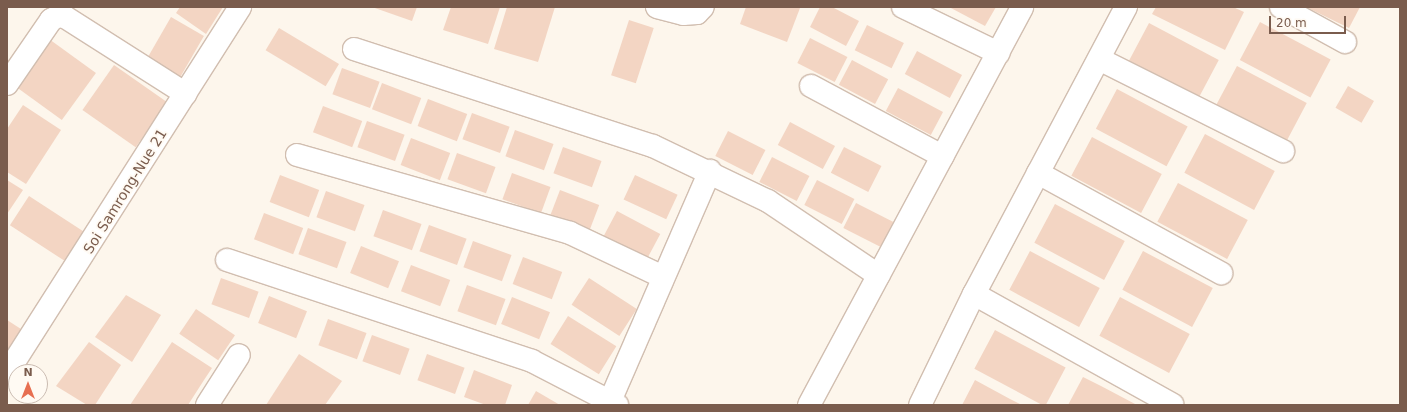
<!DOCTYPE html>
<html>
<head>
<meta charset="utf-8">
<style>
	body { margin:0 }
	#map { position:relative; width:1407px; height:412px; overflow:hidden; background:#fdf6ec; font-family:"DejaVu Sans",sans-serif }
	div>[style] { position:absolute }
	.building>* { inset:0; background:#f3d5c3; transform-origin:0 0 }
	.roads { filter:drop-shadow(1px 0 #d1beb0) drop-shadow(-1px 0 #d1beb0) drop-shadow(0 1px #d1beb0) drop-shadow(0 -1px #d1beb0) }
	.minor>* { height:22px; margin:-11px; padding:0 11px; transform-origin:11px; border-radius:11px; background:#fff }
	span { translate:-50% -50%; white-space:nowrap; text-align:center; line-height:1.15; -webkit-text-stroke:3.5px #fffaf3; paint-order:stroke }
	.street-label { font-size:14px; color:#7a5c4d }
	.frame { position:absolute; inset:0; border:8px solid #7a5c4d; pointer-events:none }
	.north { position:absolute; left:8px; top:364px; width:40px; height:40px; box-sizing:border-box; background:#fffaf3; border:1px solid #cabbb1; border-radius:50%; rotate:0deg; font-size:11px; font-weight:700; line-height:16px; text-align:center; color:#7a5c4d }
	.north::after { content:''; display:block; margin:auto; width:14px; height:18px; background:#e76f51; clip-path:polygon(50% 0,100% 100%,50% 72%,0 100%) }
	.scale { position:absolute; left:1269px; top:16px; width:77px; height:18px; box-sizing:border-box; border:2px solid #7a5c4d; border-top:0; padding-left:5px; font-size:12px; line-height:14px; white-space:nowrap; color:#7a5c4d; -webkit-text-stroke:3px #fffaf3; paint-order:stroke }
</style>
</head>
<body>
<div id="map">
	<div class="building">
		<div style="clip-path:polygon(180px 7px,223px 7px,206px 34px,176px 13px)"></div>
		<div style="clip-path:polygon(372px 7px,417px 7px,412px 21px)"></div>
		<div style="clip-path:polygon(451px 7px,500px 7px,488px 44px,443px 30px)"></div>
		<div style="clip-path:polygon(507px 7px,555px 7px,538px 62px,494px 49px)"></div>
		<div style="clip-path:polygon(746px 7px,797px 7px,800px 8px,787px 42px,740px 24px)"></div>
		<div style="clip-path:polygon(820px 7px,832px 7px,859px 21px,846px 46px,810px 27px)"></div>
		<div style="clip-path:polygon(949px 7px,996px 7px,985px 26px)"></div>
		<div style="clip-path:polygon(1156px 7px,1233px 7px,1244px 12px,1225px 50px,1152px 14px)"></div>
		<div style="clip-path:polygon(1306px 7px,1360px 7px,1349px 28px)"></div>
		<div style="left:171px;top:17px;width:38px;height:49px;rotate:30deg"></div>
		<div style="left:629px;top:20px;width:26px;height:58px;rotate:18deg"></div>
		<div style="left:1260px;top:22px;width:80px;height:43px;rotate:28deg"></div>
		<div style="left:1149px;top:23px;width:79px;height:43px;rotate:28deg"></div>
		<div style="left:867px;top:25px;width:41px;height:28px;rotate:26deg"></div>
		<div style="left:279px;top:28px;width:70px;height:26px;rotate:31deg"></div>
		<div style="left:810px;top:38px;width:42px;height:28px;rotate:27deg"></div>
		<div style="left:49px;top:39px;width:58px;height:58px;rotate:36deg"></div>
		<div style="left:917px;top:51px;width:51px;height:26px;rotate:28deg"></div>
		<div style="left:852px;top:60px;width:41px;height:28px;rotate:28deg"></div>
		<div style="left:114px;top:65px;width:65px;height:55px;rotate:35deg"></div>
		<div style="left:1237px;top:66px;width:79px;height:44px;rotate:28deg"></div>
		<div style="left:342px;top:68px;width:40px;height:28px;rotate:20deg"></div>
		<div style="left:382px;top:83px;width:42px;height:28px;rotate:21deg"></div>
		<div style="left:1348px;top:86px;width:30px;height:25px;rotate:30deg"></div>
		<div style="left:898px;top:88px;width:51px;height:26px;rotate:28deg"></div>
		<div style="left:1117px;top:89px;width:80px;height:45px;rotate:28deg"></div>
		<div style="left:428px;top:99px;width:42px;height:29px;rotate:21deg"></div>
		<div style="clip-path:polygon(23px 105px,61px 130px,26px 184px,7px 172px,7px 129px)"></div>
		<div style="left:323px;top:106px;width:42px;height:28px;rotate:21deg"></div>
		<div style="left:472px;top:113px;width:40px;height:28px;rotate:20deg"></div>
		<div style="left:367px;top:121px;width:40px;height:28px;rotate:20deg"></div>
		<div style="left:790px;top:122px;width:51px;height:26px;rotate:28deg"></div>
		<div style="left:515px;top:130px;width:41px;height:28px;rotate:20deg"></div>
		<div style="left:728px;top:131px;width:42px;height:28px;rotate:27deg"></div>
		<div style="left:1205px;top:134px;width:79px;height:44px;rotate:28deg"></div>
		<div style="left:1092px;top:137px;width:79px;height:44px;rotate:28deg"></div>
		<div style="left:411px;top:138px;width:42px;height:29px;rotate:21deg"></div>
		<div style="left:563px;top:147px;width:41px;height:28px;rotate:20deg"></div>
		<div style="left:844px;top:147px;width:42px;height:29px;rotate:27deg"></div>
		<div style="left:457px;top:153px;width:41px;height:28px;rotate:20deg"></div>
		<div style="left:772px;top:157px;width:42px;height:28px;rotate:27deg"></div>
		<div style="left:512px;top:173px;width:41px;height:28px;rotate:20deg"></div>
		<div style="left:280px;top:175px;width:42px;height:29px;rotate:21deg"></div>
		<div style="left:635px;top:175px;width:47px;height:27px;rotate:25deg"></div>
		<div style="clip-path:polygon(7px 180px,23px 190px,7px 214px)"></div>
		<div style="left:817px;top:180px;width:42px;height:28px;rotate:27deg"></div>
		<div style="left:1178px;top:183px;width:79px;height:44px;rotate:28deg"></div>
		<div style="left:560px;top:190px;width:42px;height:28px;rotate:21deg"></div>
		<div style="left:326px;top:191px;width:41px;height:28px;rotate:20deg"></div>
		<div style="left:29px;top:196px;width:66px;height:35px;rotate:33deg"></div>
		<div style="left:856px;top:203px;width:42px;height:28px;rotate:27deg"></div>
		<div style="left:1055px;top:204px;width:79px;height:44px;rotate:28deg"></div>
		<div style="left:383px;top:210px;width:41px;height:28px;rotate:20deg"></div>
		<div style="left:617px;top:211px;width:49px;height:30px;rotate:28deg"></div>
		<div style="left:264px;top:213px;width:42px;height:28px;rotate:21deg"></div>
		<div style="left:429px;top:225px;width:40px;height:28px;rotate:20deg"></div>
		<div style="left:308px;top:228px;width:41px;height:28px;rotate:20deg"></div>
		<div style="left:473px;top:241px;width:41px;height:28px;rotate:20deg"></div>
		<div style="left:361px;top:246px;width:41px;height:29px;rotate:22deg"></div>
		<div style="left:1030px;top:251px;width:79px;height:44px;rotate:28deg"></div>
		<div style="left:1143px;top:251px;width:79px;height:44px;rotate:28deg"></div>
		<div style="left:523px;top:257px;width:42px;height:29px;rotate:21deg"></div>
		<div style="left:411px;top:265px;width:42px;height:28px;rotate:21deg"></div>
		<div style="left:221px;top:278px;width:40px;height:28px;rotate:20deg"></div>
		<div style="left:589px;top:278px;width:57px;height:32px;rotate:33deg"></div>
		<div style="left:467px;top:285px;width:41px;height:28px;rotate:20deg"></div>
		<div style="clip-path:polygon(126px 295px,161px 315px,132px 362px,95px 337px)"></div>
		<div style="left:269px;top:296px;width:41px;height:29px;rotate:22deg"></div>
		<div style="left:512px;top:297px;width:41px;height:29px;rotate:22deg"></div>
		<div style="left:1120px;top:297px;width:79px;height:44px;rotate:28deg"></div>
		<div style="left:196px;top:309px;width:47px;height:30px;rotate:34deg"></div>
		<div style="left:568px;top:316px;width:57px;height:33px;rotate:32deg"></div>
		<div style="left:328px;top:319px;width:41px;height:28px;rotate:20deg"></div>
		<div style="clip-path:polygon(7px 320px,21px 329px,7px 352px)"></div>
		<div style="left:995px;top:330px;width:80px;height:44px;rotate:28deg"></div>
		<div style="left:372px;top:335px;width:40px;height:28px;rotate:20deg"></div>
		<div style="clip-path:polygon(89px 342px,121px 365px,95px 405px,87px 405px,56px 386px)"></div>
		<div style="clip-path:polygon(172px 342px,212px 368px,204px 380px,188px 405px,130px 405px)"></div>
		<div style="clip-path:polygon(299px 354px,342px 381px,325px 405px,266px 405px)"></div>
		<div style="left:427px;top:354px;width:40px;height:28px;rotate:20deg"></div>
		<div style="clip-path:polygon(474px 370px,512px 385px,505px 405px,486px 405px,464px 397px)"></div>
		<div style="clip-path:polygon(1083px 377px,1101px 386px,1137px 405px,1068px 405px)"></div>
		<div style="clip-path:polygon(975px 380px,1010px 399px,1022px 405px,962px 405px)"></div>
		<div style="clip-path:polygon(536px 391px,560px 405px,528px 405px)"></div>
	</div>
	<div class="roads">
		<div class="minor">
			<div style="left:657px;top:7px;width:27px;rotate:15deg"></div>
			<div style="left:683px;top:14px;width:14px;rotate:-4deg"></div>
			<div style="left:697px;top:13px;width:8px;rotate:-45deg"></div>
			<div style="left:903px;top:7px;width:106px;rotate:25.8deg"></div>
			<div style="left:1281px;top:7px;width:73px;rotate:28.7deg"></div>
			<div style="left:354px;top:49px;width:314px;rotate:18deg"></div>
			<div style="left:653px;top:146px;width:127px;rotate:25.6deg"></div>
			<div style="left:768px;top:201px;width:133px;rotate:33.9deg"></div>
			<div style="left:1099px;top:59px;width:206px;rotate:26.6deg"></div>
			<div style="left:7px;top:84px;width:78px;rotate:-55.5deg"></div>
			<div style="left:51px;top:20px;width:8px;rotate:-30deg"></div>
			<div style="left:58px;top:16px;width:7px;rotate:8deg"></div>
			<div style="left:65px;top:17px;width:143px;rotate:32.5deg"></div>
			<div style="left:811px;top:86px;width:149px;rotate:28.1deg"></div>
			<div style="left:297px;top:155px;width:284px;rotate:15.9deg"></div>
			<div style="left:570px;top:233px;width:103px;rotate:25.3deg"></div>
			<div style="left:1038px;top:173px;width:209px;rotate:28.7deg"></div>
			<div style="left:227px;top:260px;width:321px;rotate:18.3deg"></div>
			<div style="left:532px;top:361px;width:96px;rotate:27.4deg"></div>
			<div style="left:974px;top:294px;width:227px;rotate:29.1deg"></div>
			<div style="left:7px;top:373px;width:434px;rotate:-57.5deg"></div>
			<div style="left:610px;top:401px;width:251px;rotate:-66.5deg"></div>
			<div style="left:207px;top:405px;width:59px;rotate:-57.4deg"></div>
			<div style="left:809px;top:405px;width:451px;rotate:-61.8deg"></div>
			<div style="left:920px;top:405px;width:123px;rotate:-64.1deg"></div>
			<div style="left:974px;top:294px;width:325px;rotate:-62.1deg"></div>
		</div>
	</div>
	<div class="street-label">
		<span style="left:125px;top:191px;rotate:-58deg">Soi Samrong-Nue 21</span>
	</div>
	<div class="frame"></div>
	<div class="north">N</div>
	<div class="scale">20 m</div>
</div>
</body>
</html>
